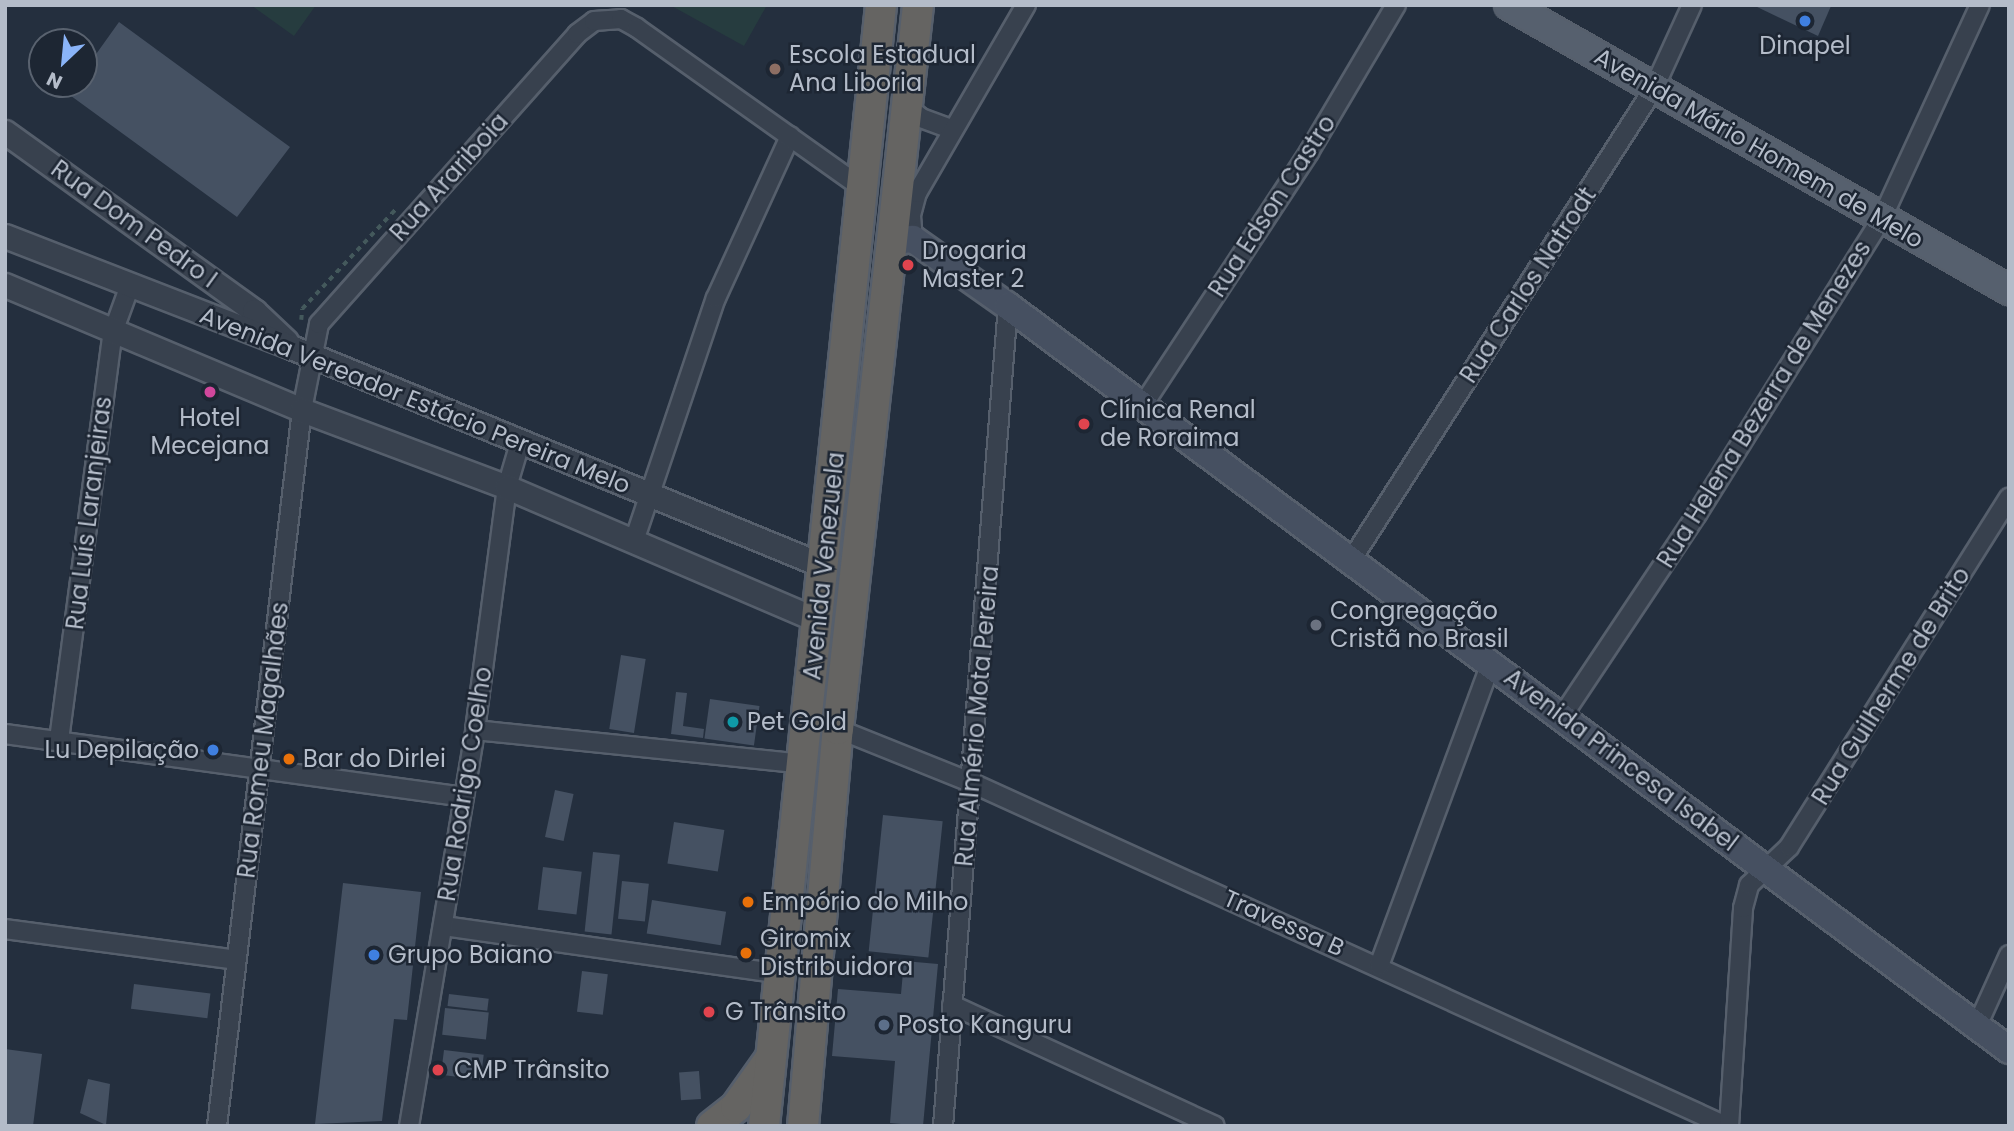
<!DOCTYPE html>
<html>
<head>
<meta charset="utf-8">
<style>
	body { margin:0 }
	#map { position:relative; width:2014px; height:1131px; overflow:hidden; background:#242f3e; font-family:Poppins,sans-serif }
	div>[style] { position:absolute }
	.green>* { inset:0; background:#263c3f }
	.building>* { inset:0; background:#455162; transform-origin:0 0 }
	.path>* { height:3.5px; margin-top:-1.75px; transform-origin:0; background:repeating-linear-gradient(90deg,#44595c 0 5px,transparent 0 10px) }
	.roads { filter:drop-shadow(2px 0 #565f6c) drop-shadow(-2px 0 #565f6c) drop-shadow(0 2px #565f6c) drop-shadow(0 -2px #565f6c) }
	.minor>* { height:18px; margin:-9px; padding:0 9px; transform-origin:9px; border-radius:9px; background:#38414e }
	.tertiary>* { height:23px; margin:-11.5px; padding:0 11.5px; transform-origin:11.5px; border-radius:11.5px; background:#38414e }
	.secondary>* { height:26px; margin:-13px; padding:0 13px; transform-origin:13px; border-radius:13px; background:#465061 }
	.primary>* { height:28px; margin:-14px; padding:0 14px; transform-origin:14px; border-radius:14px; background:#56606e }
	.trunk>* { height:30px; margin:-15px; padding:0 15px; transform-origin:15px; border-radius:15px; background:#656462 }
	.dots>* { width:19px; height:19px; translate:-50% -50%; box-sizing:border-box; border:4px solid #1d2633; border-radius:50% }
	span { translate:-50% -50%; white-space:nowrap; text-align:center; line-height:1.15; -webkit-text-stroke:5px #1d2633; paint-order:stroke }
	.poi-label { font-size:24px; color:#b4bcc9 }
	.left { translate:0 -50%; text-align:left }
	.right { translate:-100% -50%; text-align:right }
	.street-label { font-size:24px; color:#b4bcc9 }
	.frame { position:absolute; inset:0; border:7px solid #b4bcc9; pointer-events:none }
	.north { position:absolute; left:28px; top:28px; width:70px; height:70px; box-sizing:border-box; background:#1d2633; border:2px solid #59626f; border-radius:50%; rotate:206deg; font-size:19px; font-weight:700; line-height:28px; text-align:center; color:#b4bcc9 }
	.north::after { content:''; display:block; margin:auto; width:24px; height:32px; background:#8ab4f8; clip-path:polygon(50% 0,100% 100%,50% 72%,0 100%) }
</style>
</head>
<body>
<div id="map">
	<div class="green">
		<div style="clip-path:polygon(251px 5px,316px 5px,294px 36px)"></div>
		<div style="clip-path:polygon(670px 5px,767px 5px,744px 46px)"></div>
	</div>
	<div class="building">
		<div style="clip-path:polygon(1753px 5px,1829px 5px,1831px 6px,1818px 36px)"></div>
		<div style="clip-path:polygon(119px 22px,290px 147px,237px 217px,67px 93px,74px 84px,84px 84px,84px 71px)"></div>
		<div style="left:621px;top:655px;width:25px;height:75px;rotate:9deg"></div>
		<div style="clip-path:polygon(676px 692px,687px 693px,683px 726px,704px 729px,703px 738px,671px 734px)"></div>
		<div style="left:710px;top:699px;width:50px;height:40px;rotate:8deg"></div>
		<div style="left:555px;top:790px;width:19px;height:48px;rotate:12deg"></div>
		<div style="left:883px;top:815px;width:60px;height:137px;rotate:6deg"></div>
		<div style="left:674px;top:822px;width:51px;height:42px;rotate:9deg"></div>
		<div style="left:593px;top:852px;width:27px;height:80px;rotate:6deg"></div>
		<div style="left:543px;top:867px;width:39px;height:43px;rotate:7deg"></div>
		<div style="left:622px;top:881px;width:27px;height:38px;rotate:6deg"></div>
		<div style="clip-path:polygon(343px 883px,421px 892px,407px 1020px,394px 1019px,382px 1121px,315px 1124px)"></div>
		<div style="left:652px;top:900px;width:75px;height:34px;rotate:9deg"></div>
		<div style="clip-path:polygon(904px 961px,938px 964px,923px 1126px,890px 1123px,895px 1061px,832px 1056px,838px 989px,901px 994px)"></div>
		<div style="left:582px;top:971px;width:26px;height:41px;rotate:7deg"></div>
		<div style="left:134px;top:984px;width:77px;height:25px;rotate:7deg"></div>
		<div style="left:449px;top:994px;width:40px;height:12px;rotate:7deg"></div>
		<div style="left:445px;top:1008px;width:44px;height:27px;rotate:6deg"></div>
		<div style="clip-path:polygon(5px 1049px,42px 1054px,33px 1126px,5px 1126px)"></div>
		<div style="left:444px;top:1050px;width:40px;height:25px;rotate:7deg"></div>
		<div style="left:699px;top:1071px;width:28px;height:20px;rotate:86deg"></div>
		<div style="clip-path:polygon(88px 1079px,110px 1084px,106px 1125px,80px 1113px)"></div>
	</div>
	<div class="path">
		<div style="left:301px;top:320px;width:11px;rotate:-85deg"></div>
		<div style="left:302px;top:309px;width:139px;rotate:-46.8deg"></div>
	</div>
	<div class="roads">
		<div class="minor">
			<div style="left:908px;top:107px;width:17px;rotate:40deg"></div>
			<div style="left:921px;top:118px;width:32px;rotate:20deg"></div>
			<div style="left:913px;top:239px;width:24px;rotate:-95deg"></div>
			<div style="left:911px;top:215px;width:23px;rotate:-75deg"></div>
			<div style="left:917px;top:193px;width:217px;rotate:-59.9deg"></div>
			<div style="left:1143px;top:405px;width:303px;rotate:-56.7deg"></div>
			<div style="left:1309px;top:152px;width:171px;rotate:-59.4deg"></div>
			<div style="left:634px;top:541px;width:256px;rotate:-71.4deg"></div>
			<div style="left:716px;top:298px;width:178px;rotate:-65.4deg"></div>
			<div style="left:1352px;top:559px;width:560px;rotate:-57.33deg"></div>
			<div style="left:1654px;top:88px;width:91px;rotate:-65.4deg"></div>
			<div style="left:1563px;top:715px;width:242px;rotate:-56.3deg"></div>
			<div style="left:1697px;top:514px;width:349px;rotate:-58deg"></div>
			<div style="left:1882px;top:218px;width:234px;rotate:-65.3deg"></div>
			<div style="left:838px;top:729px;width:144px;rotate:21.9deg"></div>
			<div style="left:972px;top:783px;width:828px;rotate:24.46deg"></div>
			<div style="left:475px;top:730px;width:330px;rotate:5.9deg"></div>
			<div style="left:5px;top:734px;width:463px;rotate:7.8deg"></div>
			<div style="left:59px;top:740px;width:412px;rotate:-82.5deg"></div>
			<div style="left:113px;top:332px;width:47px;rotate:-70deg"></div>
			<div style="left:444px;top:926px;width:340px;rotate:8.1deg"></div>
			<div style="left:5px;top:929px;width:233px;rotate:7.6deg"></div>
			<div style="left:1379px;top:966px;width:323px;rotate:-69.7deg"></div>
			<div style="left:952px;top:1005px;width:289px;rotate:24.7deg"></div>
			<div style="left:1977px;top:1026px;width:78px;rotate:-65.7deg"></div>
			<div style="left:217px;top:1126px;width:721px;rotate:-83.23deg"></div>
			<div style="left:302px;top:410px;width:88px;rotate:-78.8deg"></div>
			<div style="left:319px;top:324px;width:388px;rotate:-48.3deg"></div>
			<div style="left:577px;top:34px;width:21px;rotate:-37deg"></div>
			<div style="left:594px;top:21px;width:27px;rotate:-4deg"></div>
			<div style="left:621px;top:19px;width:18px;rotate:29deg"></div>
			<div style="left:637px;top:28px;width:276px;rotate:35.4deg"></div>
			<div style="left:409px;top:1126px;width:401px;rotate:-80.5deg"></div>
			<div style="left:475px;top:730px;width:245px;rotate:-82.5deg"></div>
			<div style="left:507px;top:487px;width:46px;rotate:-73.5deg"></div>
			<div style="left:943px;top:1126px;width:823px;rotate:-85.47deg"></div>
			<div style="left:1729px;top:1126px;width:218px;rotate:-86.3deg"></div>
			<div style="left:1743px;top:908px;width:24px;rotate:-75deg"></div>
			<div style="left:1749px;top:885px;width:55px;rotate:-43.5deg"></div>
			<div style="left:1789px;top:847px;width:413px;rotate:-57.8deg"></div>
		</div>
		<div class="tertiary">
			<div style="left:5px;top:132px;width:307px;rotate:35.7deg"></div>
			<div style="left:254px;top:311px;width:44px;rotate:43.2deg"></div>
			<div style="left:5px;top:236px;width:307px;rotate:21.2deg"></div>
			<div style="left:291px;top:347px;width:576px;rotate:22.34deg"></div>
			<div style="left:5px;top:285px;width:322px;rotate:22.8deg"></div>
			<div style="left:302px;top:410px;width:219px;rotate:20.6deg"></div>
			<div style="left:507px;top:487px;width:338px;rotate:23.2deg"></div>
		</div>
		<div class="secondary">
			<div style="left:890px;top:248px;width:14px;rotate:-36deg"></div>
			<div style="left:901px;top:240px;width:12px;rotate:-5deg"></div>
			<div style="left:913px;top:239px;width:116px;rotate:35.2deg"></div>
			<div style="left:1008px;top:306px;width:1247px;rotate:36.62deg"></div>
		</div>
		<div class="primary">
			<div style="left:1509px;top:5px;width:576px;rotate:29.68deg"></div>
		</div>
		<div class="trunk">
			<div style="left:712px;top:1126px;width:31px;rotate:-38deg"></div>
			<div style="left:736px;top:1107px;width:59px;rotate:-54.7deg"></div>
			<div style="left:764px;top:1126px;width:1127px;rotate:-84.04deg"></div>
			<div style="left:803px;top:1126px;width:399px;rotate:-85deg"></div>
			<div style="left:838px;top:729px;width:728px;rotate:-83.69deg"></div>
		</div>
	</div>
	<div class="dots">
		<div style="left:1805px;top:21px;background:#3f7fe0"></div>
		<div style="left:775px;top:69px;background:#8d6e63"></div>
		<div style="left:908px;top:265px;background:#e0444e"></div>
		<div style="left:210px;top:392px;background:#d1479c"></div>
		<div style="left:1084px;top:424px;background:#e0444e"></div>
		<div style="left:1316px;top:625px;background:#6b7280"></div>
		<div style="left:733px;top:722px;background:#0f9aa8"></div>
		<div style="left:213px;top:750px;background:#3f7fe0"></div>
		<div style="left:289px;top:759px;background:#e8710a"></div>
		<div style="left:748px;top:902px;background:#e8710a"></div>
		<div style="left:746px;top:953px;background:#e8710a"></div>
		<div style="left:374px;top:955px;background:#3f7fe0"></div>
		<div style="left:709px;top:1012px;background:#e0444e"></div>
		<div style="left:884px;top:1025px;background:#5c6f8a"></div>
		<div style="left:438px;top:1070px;background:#e0444e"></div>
	</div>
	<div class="poi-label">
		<span style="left:1805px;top:46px">Dinapel</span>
		<span class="left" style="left:789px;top:69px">Escola Estadual<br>Ana Liboria</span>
		<span class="left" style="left:922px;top:265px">Drogaria<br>Master 2</span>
		<span class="left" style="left:1100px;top:424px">Clínica Renal<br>de Roraima</span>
		<span style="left:210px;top:432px">Hotel<br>Mecejana</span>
		<span class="left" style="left:1330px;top:625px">Congregação<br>Cristã no Brasil</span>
		<span class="left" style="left:747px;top:722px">Pet Gold</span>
		<span class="right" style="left:199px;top:750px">Lu Depilação</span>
		<span class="left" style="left:303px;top:759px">Bar do Dirlei</span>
		<span class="left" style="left:762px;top:902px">Empório do Milho</span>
		<span class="left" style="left:760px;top:953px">Giromix<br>Distribuidora</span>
		<span class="left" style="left:388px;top:955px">Grupo Baiano</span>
		<span class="left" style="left:725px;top:1012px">G Trânsito</span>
		<span class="left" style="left:898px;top:1025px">Posto Kanguru</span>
		<span class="left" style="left:454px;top:1070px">CMP Trânsito</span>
	</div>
	<div class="street-label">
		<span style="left:1759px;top:148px;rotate:30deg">Avenida Mário Homem de Melo</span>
		<span style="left:449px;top:177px;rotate:-48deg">Rua Arariboia</span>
		<span style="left:1272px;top:206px;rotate:-57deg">Rua Edson Castro</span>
		<span style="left:134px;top:224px;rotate:36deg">Rua Dom Pedro I</span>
		<span style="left:1528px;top:285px;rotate:-57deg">Rua Carlos Natrodt</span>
		<span style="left:415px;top:400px;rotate:22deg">Avenida Vereador Estácio Pereira Melo</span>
		<span style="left:1764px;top:404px;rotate:-58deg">Rua Helena Bezerra de Menezes</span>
		<span style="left:89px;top:513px;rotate:-83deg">Rua Luís Laranjeiras</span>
		<span style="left:824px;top:566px;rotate:-84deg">Avenida Venezuela</span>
		<span style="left:1891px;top:686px;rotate:-58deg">Rua Guilherme de Brito</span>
		<span style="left:977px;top:716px;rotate:-85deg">Rua Almério Mota Pereira</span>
		<span style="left:263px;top:740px;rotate:-83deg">Rua Romeu Magalhães</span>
		<span style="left:1621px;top:760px;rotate:37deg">Avenida Princesa Isabel</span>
		<span style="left:465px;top:784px;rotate:-81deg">Rua Rodrigo Coelho</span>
		<span style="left:1284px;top:923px;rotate:24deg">Travessa B</span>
	</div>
	<div class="frame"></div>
	<div class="north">N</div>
</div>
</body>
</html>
